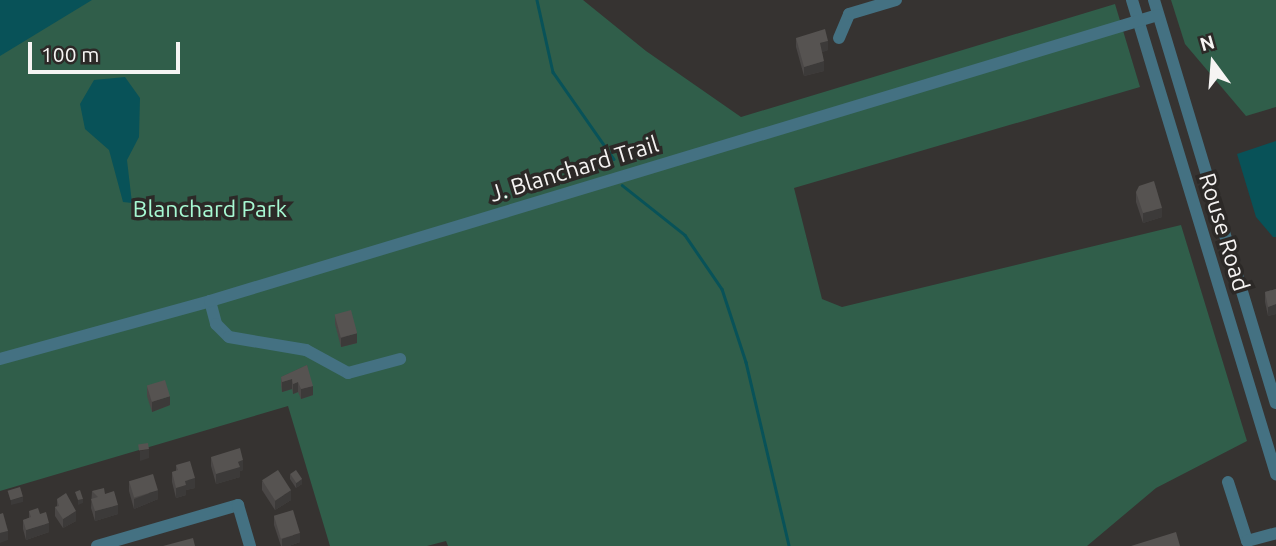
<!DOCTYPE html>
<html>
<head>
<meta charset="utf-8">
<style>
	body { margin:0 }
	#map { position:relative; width:1276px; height:546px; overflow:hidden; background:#363331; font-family:Ubuntu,sans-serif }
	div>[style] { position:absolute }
	.green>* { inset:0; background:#305e4a }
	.water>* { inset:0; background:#085258 }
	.stream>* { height:2.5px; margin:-1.25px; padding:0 1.25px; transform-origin:1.25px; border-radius:1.25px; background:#085258 }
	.minor>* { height:12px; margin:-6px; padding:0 6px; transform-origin:6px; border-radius:6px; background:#447182 }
	.wall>* { inset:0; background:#4a4746 }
	.shaded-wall>* { inset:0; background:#3c3a39 }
	.building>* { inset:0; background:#565351; transform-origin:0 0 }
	span { translate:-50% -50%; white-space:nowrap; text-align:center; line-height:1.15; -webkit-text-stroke:7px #2c2927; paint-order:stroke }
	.street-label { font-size:23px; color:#f6f4f3 }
	.park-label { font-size:23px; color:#a7f9d3 }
	.north { position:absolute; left:1178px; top:28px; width:70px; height:70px; -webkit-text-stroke:5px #2c2927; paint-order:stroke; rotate:344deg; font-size:19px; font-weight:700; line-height:28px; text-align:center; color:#f6f4f3 }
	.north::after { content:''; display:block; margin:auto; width:24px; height:32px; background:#f6f4f3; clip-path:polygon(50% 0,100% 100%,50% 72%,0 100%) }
	.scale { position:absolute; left:28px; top:42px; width:152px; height:32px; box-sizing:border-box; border:4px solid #f6f4f3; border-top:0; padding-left:9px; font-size:21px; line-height:24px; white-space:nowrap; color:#f6f4f3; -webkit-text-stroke:5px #2c2927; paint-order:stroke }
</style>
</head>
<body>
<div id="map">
	<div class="green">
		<div style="clip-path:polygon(0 0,583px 0,646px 51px,741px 117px,1115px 4px,1140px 87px,794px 188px,822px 299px,842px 307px,1181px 225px,1247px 441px,1156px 488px,1087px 546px,448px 546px,446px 541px,427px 546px,330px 546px,288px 406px,0 491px)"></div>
		<div style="clip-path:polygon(1171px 0,1276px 0,1276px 107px,1246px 116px,1185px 44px)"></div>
	</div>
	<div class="water">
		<div style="clip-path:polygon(0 0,92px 0,0 56px)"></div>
		<div style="clip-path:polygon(125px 77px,140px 98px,139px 137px,127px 160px,132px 203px,123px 202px,109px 150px,85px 129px,80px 104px,94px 80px)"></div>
		<div style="clip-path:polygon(1276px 141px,1276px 237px,1273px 237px,1256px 217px,1237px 154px)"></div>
	</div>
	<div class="stream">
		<div style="left:537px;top:0;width:74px;rotate:77.5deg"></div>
		<div style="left:553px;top:72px;width:106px;rotate:55deg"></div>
		<div style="left:622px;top:185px;width:80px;rotate:38.4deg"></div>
		<div style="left:685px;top:235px;width:65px;rotate:55.6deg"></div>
		<div style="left:722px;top:289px;width:77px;rotate:71.8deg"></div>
		<div style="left:746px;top:362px;width:189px;rotate:76.8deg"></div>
	</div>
	<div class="minor">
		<div style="left:1132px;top:0;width:496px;rotate:73.1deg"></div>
		<div style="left:1154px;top:0;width:421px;rotate:73.2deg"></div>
		<div style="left:839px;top:38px;width:26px;rotate:-67deg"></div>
		<div style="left:849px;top:14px;width:49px;rotate:-16.6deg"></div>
		<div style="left:210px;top:301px;width:24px;rotate:75deg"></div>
		<div style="left:216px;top:324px;width:18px;rotate:45deg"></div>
		<div style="left:229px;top:337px;width:78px;rotate:9.6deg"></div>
		<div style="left:306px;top:350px;width:48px;rotate:28.7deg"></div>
		<div style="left:348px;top:373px;width:54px;rotate:-15.1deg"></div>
		<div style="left:0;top:359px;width:218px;rotate:-15.4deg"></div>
		<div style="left:210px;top:301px;width:990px;rotate:-16.79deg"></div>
		<div style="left:1228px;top:482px;width:62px;rotate:72.1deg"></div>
		<div style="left:1247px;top:541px;width:30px;rotate:-15deg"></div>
		<div style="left:97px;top:546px;width:147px;rotate:-16.2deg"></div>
		<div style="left:238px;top:505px;width:43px;rotate:73.7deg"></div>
	</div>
	<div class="wall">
		<div style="clip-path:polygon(796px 38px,828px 50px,822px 52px,824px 71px,804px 76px,796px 47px)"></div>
		<div style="clip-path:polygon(1136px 192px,1162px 217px,1143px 223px,1136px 202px)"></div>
		<div style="clip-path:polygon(1276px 289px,1276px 314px,1268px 316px,1265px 302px,1265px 292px)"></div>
		<div style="clip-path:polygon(335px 315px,357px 343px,341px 347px,335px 324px)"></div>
		<div style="clip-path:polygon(307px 365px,313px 395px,301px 399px,298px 392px,293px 394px,292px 389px,282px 392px,281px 386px,281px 377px)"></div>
		<div style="clip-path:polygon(147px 386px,170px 405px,152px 412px,147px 396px)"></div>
		<div style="clip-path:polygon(211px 457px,243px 470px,240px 471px,240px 477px,216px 484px,211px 466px)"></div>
		<div style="clip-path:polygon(176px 465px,195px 488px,186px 490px,186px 495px,176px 498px,172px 482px,172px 472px,176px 471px)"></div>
		<div style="clip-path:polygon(290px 474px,302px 484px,296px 488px,290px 479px)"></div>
		<div style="clip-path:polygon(129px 481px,158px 499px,134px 509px,129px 491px)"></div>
		<div style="clip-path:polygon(262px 481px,291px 500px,275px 510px,262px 490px)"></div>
		<div style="clip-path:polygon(92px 491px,105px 494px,118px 514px,95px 521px,91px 508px)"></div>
		<div style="clip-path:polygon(57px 499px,76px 521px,63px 528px,55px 516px,55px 507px,57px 506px)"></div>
		<div style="clip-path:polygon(29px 511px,40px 514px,49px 532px,26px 540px,23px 529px,23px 520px,29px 518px)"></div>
		<div style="clip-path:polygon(274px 516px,300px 542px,289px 546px,281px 546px,274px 525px)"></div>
	</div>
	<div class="shaded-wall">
		<div style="clip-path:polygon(828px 41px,828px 50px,820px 53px,820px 43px)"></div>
		<div style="clip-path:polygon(824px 61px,824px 71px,804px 76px,804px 67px)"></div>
		<div style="clip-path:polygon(1162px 208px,1162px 217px,1143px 223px,1143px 213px)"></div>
		<div style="clip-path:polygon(1276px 304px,1276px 314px,1268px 316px,1268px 307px)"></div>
		<div style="clip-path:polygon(357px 333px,357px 343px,341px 347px,341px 338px)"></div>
		<div style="clip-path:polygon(292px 379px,292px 389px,282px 392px,282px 382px)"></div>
		<div style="clip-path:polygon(298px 382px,298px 392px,293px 394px,293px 384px)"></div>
		<div style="clip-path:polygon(313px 386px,313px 395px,301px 399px,301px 389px)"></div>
		<div style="clip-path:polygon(170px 396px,170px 405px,152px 412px,152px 402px)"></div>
		<div style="clip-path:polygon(149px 449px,149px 458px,140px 461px,140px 451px)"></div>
		<div style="clip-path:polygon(243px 460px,243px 470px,240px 471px,240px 477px,216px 484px,216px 474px,238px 462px)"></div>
		<div style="clip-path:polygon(195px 478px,195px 488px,186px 490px,186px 495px,176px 498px,176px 488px,185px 481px)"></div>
		<div style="clip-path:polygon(302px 479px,302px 484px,296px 488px,296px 483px)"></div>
		<div style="clip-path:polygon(158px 490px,158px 499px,134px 509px,134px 499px)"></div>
		<div style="clip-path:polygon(291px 490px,291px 500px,275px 510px,275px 501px)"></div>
		<div style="clip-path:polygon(23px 497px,23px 502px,11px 505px,11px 500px)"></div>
		<div style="clip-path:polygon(83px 499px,83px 503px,78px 505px,78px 500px)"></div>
		<div style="clip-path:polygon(118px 505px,118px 514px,95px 521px,95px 511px)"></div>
		<div style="clip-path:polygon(76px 511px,76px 521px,63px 528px,63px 519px)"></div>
		<div style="clip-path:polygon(49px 523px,49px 532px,26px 540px,26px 530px)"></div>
		<div style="clip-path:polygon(8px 531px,8px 540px,0 543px,0 533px)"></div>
		<div style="clip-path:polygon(300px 533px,300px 542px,289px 546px,282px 546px,282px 539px)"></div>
	</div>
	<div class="building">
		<div style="clip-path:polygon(825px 29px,828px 41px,820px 43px,824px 61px,804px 67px,796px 38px)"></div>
		<div style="clip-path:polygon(1154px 181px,1162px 208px,1143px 213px,1136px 192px,1139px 186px)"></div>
		<div style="clip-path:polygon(1276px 289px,1276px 304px,1268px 307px,1265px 292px)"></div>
		<div style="left:351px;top:310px;width:24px;height:17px;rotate:75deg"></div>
		<div style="clip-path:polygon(307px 365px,313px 386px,301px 389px,298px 382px,293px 384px,292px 379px,282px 382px,281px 377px)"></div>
		<div style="left:165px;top:380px;width:17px;height:19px;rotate:73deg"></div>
		<div style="left:148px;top:443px;width:6px;height:10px;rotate:81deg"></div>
		<div style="clip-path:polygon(240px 448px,243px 460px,238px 462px,240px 467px,216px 474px,211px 457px)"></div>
		<div style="clip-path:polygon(190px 461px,195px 478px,185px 481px,186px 485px,176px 488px,172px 472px,178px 470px,176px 465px)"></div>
		<div style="left:278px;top:470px;width:24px;height:19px;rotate:57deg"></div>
		<div style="left:296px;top:470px;width:11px;height:7px;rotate:56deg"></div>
		<div style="left:153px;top:474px;width:17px;height:25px;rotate:73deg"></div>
		<div style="left:20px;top:487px;width:10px;height:13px;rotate:73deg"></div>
		<div style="clip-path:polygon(104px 488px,105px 494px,114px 491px,118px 505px,95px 511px,91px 499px,98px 497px,92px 491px)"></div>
		<div style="clip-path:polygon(80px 490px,83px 499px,78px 500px,75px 492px)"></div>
		<div style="clip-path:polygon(66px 493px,76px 511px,63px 519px,55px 507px,59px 506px,57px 499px)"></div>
		<div style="clip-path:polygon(38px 508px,40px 514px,46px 512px,49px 523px,26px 530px,23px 520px,31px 517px,29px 511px)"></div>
		<div style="left:293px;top:510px;width:24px;height:20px;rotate:73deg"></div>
		<div style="clip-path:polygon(3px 513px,8px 531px,0 533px,0 514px)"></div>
		<div style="clip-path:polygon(1176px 532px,1180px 546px,1131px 546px)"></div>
		<div style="clip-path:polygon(193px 538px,195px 546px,163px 546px)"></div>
	</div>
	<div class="street-label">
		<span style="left:574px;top:169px;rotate:-17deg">J. Blanchard Trail</span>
		<span style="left:1224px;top:232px;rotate:73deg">Rouse Road</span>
	</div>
	<div class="park-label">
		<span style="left:210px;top:209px">Blanchard Park</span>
	</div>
	<div class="north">N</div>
	<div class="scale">100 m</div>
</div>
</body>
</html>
